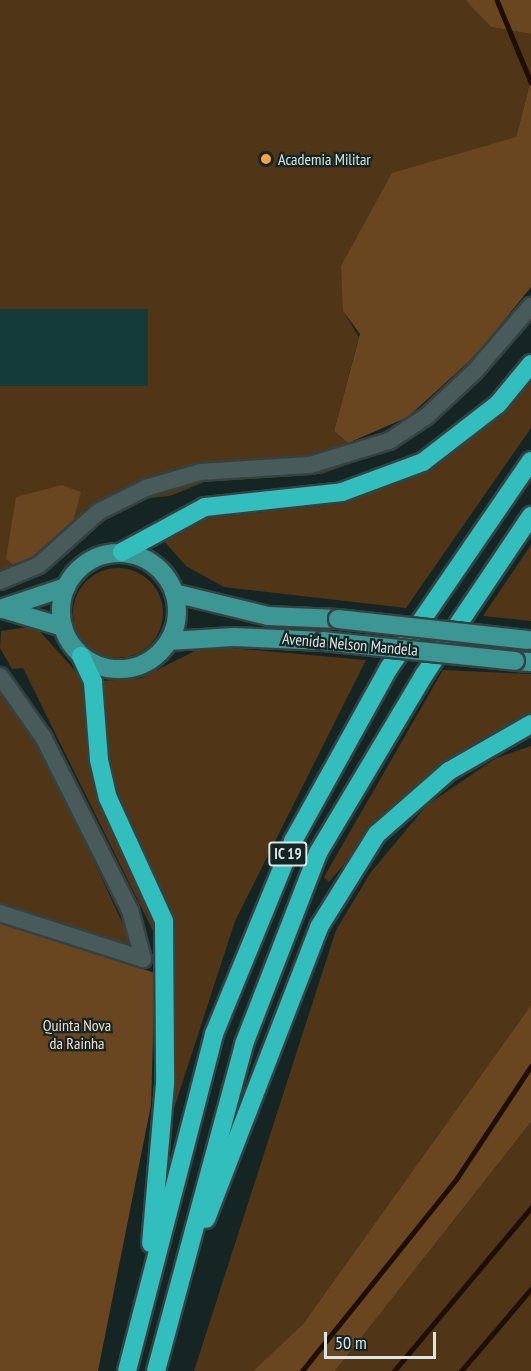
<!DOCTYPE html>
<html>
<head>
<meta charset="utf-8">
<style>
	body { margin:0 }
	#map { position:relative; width:531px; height:1371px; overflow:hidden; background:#142524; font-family:"PT Sans Narrow",sans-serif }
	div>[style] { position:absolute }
	.green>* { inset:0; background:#513517 }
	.round { border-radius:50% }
	.forest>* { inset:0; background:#694620 }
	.stream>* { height:4.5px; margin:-2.25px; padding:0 2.25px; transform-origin:2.25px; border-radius:2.25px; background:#1f0e00 }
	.building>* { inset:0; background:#143a39; transform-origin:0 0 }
	.roads { filter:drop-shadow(2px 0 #354241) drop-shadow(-2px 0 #354241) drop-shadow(0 2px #354241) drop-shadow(0 -2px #354241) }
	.minor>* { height:16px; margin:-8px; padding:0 8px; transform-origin:8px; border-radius:8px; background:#485a59 }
	.major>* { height:18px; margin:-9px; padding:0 9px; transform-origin:9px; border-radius:9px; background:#3b9694 }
	.major>.ring { margin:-9px; padding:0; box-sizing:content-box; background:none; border:18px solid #3b9694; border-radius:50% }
	.highway>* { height:18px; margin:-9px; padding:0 9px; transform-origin:9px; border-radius:9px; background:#32bebc }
	.bridges { filter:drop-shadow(2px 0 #354241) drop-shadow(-2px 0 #354241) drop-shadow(0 2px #354241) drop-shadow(0 -2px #354241) }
	.major-bridge>* { height:18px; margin:-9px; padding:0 9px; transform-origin:9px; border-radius:9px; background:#3b9694 }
	.dots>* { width:16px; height:16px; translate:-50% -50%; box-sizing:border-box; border:3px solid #142524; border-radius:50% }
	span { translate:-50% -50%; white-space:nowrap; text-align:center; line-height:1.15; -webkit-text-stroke:4.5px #142524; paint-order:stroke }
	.shield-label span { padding:2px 4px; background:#142524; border:2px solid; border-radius:4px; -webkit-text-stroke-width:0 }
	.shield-label { font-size:15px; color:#dae5e4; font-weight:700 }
	.poi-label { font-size:16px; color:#dae5e4 }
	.left { translate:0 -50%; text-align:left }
	.street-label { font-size:16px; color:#dae5e4 }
	.park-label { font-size:16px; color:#f6dec7 }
	.scale { position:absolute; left:324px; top:1332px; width:112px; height:27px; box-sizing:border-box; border:3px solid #dae5e4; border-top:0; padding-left:8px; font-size:18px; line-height:21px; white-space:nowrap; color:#dae5e4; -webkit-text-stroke:4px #142524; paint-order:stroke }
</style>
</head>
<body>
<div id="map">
	<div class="green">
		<div style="clip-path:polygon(0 0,465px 0,491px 27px,531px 34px,531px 80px,516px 137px,345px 314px,359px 337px,334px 431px,348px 443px,383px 451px,322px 474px,212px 479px,170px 496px,141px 499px,108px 513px,68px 554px,0 588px)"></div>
		<div style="clip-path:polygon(531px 378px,531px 428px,406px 608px,224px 587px,186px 566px,164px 541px,207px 518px,345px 503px,403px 480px,463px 444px)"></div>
		<div style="clip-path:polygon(531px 545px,531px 621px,483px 616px)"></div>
		<div class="round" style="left:73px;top:568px;width:90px;height:90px"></div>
		<div style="clip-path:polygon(35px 626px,87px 684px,93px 762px,158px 914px,157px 939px,23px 668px,12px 669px,0 648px,1px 631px)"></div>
		<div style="clip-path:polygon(220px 647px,366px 660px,235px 921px,166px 1133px,173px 936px,161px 891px,111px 779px,102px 681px,141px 678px,197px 650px)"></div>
		<div style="clip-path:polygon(443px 670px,531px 674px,531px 718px,471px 746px,436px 769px,393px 806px,329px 882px,324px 877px)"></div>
		<div style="clip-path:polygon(0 691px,37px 740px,137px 954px,0 908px)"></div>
		<div style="clip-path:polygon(531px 746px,531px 1005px,303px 1324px,253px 1371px,194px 1371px,336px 930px,371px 872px,427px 805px,496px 758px)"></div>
		<div style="clip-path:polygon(531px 1122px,531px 1371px,335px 1371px)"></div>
	</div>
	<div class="forest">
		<div style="clip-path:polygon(465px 0,531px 0,531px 34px,491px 27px)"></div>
		<div style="clip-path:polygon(531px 80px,531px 287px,477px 354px,408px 417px,348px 443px,334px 431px,360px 334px,343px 311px,341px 266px,392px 173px,516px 137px)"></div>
		<div style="clip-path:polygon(62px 485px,81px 492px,71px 529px,20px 569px,6px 559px,16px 497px)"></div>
		<div style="clip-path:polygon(0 921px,155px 973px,151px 1105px,98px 1371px,0 1371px)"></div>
		<div style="clip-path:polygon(531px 1005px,531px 1122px,335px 1371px,253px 1371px,303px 1324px)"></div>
	</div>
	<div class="stream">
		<div style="left:497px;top:0;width:89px;rotate:67.5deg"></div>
		<div style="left:302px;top:1371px;width:248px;rotate:-51.2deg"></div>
		<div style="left:457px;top:1178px;width:134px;rotate:-56.5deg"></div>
		<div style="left:394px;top:1371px;width:213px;rotate:-50deg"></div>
		<div style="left:461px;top:1371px;width:108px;rotate:-49.5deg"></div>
	</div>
	<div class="building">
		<div style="left:148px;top:309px;width:77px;height:148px;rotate:90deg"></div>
	</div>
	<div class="roads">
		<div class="minor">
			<div style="left:0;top:581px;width:42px;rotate:-22.3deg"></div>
			<div style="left:39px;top:565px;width:79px;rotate:-41.9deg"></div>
			<div style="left:98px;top:512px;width:54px;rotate:-26.6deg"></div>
			<div style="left:146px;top:488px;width:56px;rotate:-16.5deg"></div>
			<div style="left:200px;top:472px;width:110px;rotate:-3.6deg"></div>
			<div style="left:310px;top:465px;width:83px;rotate:-16.9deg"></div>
			<div style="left:389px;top:441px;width:45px;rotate:-33.3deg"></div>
			<div style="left:427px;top:416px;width:66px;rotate:-43.2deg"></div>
			<div style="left:475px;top:371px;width:86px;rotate:-49.3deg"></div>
			<div style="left:0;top:676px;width:75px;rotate:54.8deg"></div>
			<div style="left:43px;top:737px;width:194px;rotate:63.3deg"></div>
			<div style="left:130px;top:910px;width:51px;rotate:75.1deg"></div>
			<div style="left:143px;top:959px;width:150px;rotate:-162.2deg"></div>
		</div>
		<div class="major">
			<div class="ring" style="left:61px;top:553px;width:98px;height:98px"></div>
			<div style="left:174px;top:593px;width:97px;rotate:13.7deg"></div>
			<div style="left:268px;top:616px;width:70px;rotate:2.5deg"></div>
			<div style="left:0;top:609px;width:70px;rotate:-18.4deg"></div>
			<div style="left:3px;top:609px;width:63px;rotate:16.7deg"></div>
			<div style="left:169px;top:641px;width:65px;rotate:-3.5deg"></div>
			<div style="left:234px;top:637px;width:89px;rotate:2.6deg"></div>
			<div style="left:515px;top:661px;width:16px;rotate:4deg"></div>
		</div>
		<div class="highway">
			<div style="left:122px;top:552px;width:94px;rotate:-28.5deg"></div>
			<div style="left:205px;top:507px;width:138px;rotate:-6.2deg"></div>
			<div style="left:342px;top:492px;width:86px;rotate:-20.3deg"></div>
			<div style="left:423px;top:462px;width:95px;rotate:-37.7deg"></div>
			<div style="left:498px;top:404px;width:52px;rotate:-50.5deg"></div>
			<div style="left:81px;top:656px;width:29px;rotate:65deg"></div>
			<div style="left:93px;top:682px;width:78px;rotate:85.6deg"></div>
			<div style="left:99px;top:760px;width:39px;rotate:77deg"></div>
			<div style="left:108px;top:798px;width:135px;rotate:65.5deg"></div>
			<div style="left:164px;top:921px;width:163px;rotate:89.6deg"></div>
			<div style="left:165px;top:1084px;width:160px;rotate:95deg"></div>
			<div style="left:206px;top:1219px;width:313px;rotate:-68.8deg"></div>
			<div style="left:319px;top:927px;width:110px;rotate:-58.1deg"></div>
			<div style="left:377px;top:834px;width:96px;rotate:-41.2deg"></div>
			<div style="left:449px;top:771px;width:95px;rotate:-29.8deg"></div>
			<div style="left:127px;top:1371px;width:348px;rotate:-75.5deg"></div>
			<div style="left:214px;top:1034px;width:209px;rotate:-67.7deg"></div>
			<div style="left:293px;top:841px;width:198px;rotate:-61deg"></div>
			<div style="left:389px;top:668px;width:251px;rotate:-55.6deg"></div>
			<div style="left:156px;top:1371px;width:339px;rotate:-74.9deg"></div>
			<div style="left:244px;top:1044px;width:205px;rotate:-68.8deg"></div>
			<div style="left:318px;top:853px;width:207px;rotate:-59.2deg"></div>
			<div style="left:424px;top:675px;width:192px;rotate:-56.1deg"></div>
		</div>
	</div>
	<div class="bridges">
		<div class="major-bridge">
			<div style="left:338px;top:619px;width:191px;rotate:6.3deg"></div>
			<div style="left:323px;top:641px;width:193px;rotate:5.9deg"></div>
		</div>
	</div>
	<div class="dots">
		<div style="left:266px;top:159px;background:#f4a345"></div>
	</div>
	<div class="shield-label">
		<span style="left:288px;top:854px">IC 19</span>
	</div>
	<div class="poi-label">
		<span class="left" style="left:278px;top:159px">Academia Militar</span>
	</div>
	<div class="street-label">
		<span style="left:350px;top:644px;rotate:5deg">Avenida Nelson Mandela</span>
	</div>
	<div class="park-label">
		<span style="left:77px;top:1034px">Quinta Nova<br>da Rainha</span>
	</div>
	<div class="scale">50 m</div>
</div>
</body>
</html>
